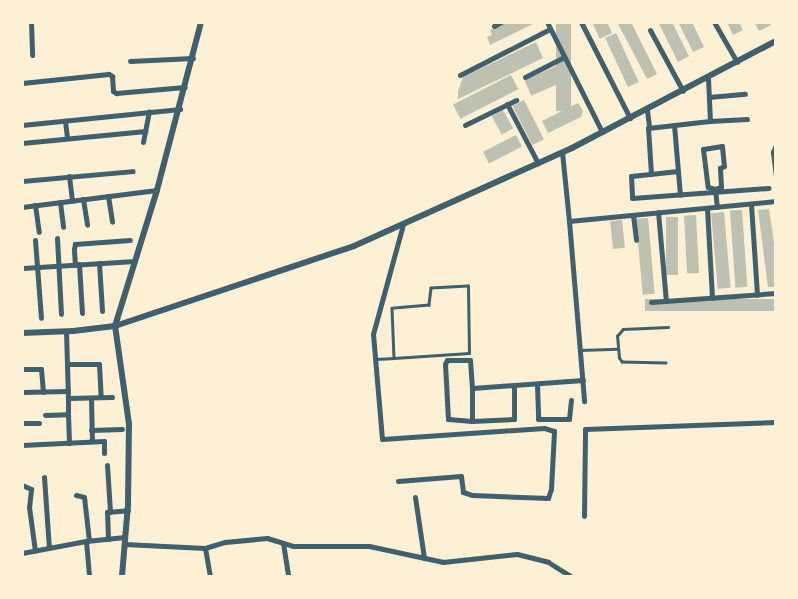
<!DOCTYPE html>
<html>
<head>
<meta charset="utf-8">
<style>
	body { margin:0 }
	#map { position:relative; width:798px; height:599px; overflow:hidden; background:#fdf0d5; font-family:"Noto Sans",sans-serif }
	div>[style] { position:absolute }
	.building>* { inset:0; background:#bec0b2; transform-origin:0 0 }
	.service>* { height:2.5px; margin:-1.25px; padding:0 1.25px; transform-origin:1.25px; border-radius:1.25px; background:#3f606c }
	.minor>* { height:5px; margin:-2.5px; padding:0 2.5px; transform-origin:2.5px; border-radius:2.5px; background:#3f606c }
	.tertiary>* { height:6px; margin:-3px; padding:0 3px; transform-origin:3px; border-radius:3px; background:#3f606c }
	span { translate:-50% -50%; white-space:nowrap; text-align:center; line-height:1.15; -webkit-text-stroke:4px #fdf0d5; paint-order:stroke }
	.frame { position:absolute; inset:0; border:24px solid #fdf0d5; pointer-events:none }
</style>
</head>
<body>
<div id="map">
	<div class="building">
		<div style="clip-path:polygon(506px 22px,537px 22px,490px 45px,487px 37px,492px 35px,490px 30px)"></div>
		<div style="left:556px;top:22px;width:15px;height:89px"></div>
		<div style="clip-path:polygon(592px 22px,607px 22px,612px 33px,600px 39px)"></div>
		<div style="clip-path:polygon(617px 22px,631px 22px,657px 74px,647px 79px)"></div>
		<div style="clip-path:polygon(658px 22px,672px 22px,689px 56px,678px 62px)"></div>
		<div style="clip-path:polygon(678px 22px,692px 22px,704px 47px,693px 52px)"></div>
		<div style="clip-path:polygon(727px 22px,739px 22px,743px 30px,733px 35px)"></div>
		<div style="clip-path:polygon(754px 22px,770px 22px,771px 25px,759px 31px)"></div>
		<div style="left:616px;top:33px;width:54px;height:12px;rotate:65deg"></div>
		<div style="clip-path:polygon(536px 42px,543px 58px,458px 99px,458px 91px,463px 77px)"></div>
		<div style="left:561px;top:64px;width:17px;height:40px;rotate:66deg"></div>
		<div style="left:511px;top:75px;width:16px;height:65px;rotate:63deg"></div>
		<div style="left:524px;top:100px;width:44px;height:13px;rotate:63deg"></div>
		<div style="clip-path:polygon(578px 103px,583px 111px,581px 117px,548px 133px,542px 121px)"></div>
		<div style="left:503px;top:110px;width:21px;height:13px;rotate:61deg"></div>
		<div style="left:516px;top:135px;width:13px;height:37px;rotate:63deg"></div>
		<div style="clip-path:polygon(769px 209px,776px 255px,776px 287px,768px 287px,758px 210px)"></div>
		<div style="left:742px;top:210px;width:77px;height:12px;rotate:86deg"></div>
		<div style="left:724px;top:212px;width:76px;height:13px;rotate:85deg"></div>
		<div style="left:696px;top:215px;width:58px;height:12px;rotate:87deg"></div>
		<div style="left:666px;top:217px;width:12px;height:58px"></div>
		<div style="left:648px;top:218px;width:76px;height:12px;rotate:85deg"></div>
		<div style="left:622px;top:220px;width:28px;height:12px;rotate:84deg"></div>
		<div style="left:776px;top:299px;width:12px;height:131px;rotate:90deg"></div>
	</div>
	<div class="service">
		<div style="left:580px;top:350px;width:37px;rotate:-2deg"></div>
		<div style="left:376px;top:359px;width:18px;rotate:-3deg"></div>
		<div style="left:394px;top:358px;width:75px;rotate:-3.8deg"></div>
		<div style="left:469px;top:353px;width:67px;rotate:-90.9deg"></div>
		<div style="left:468px;top:286px;width:37px;rotate:177deg"></div>
		<div style="left:431px;top:288px;width:17px;rotate:97deg"></div>
		<div style="left:429px;top:305px;width:37px;rotate:175deg"></div>
		<div style="left:392px;top:308px;width:50px;rotate:87.7deg"></div>
		<div style="left:666px;top:363px;width:44px;rotate:-178.7deg"></div>
		<div style="left:622px;top:362px;width:5px;rotate:-127deg"></div>
		<div style="left:619px;top:358px;width:22px;rotate:-95deg"></div>
		<div style="left:617px;top:336px;width:9px;rotate:-49deg"></div>
		<div style="left:623px;top:329px;width:45px;rotate:-2.5deg"></div>
	</div>
	<div class="minor">
		<div style="left:31px;top:22px;width:33px;rotate:88deg"></div>
		<div style="left:547px;top:22px;width:123px;rotate:63.4deg"></div>
		<div style="left:581px;top:22px;width:108px;rotate:63deg"></div>
		<div style="left:714px;top:22px;width:46px;rotate:60.1deg"></div>
		<div style="left:494px;top:26px;width:8px;rotate:-30deg"></div>
		<div style="left:650px;top:30px;width:69px;rotate:61.6deg"></div>
		<div style="left:130px;top:61px;width:63px;rotate:-2.7deg"></div>
		<div style="left:460px;top:75px;width:101px;rotate:-27.1deg"></div>
		<div style="left:525px;top:77px;width:44px;rotate:-27.1deg"></div>
		<div style="left:22px;top:83px;width:87px;rotate:-5.9deg"></div>
		<div style="left:109px;top:74px;width:4px;rotate:34deg"></div>
		<div style="left:112px;top:76px;width:15px;rotate:86deg"></div>
		<div style="left:113px;top:91px;width:4px;rotate:34deg"></div>
		<div style="left:116px;top:93px;width:69px;rotate:-5deg"></div>
		<div style="left:709px;top:97px;width:36px;rotate:-5deg"></div>
		<div style="left:507px;top:104px;width:67px;rotate:62.3deg"></div>
		<div style="left:647px;top:110px;width:17px;rotate:83deg"></div>
		<div style="left:65px;top:121px;width:17px;rotate:83deg"></div>
		<div style="left:710px;top:121px;width:37px;rotate:-3deg"></div>
		<div style="left:22px;top:125px;width:159px;rotate:-5.8deg"></div>
		<div style="left:465px;top:125px;width:57px;rotate:-26.1deg"></div>
		<div style="left:674px;top:125px;width:70px;rotate:85.1deg"></div>
		<div style="left:143px;top:142px;width:31px;rotate:-79deg"></div>
		<div style="left:22px;top:143px;width:124px;rotate:-5.6deg"></div>
		<div style="left:776px;top:145px;width:8px;rotate:113deg"></div>
		<div style="left:773px;top:152px;width:23px;rotate:83deg"></div>
		<div style="left:562px;top:152px;width:69px;rotate:84.2deg"></div>
		<div style="left:569px;top:221px;width:208px;rotate:-5.5deg"></div>
		<div style="left:678px;top:171px;width:47px;rotate:173.9deg"></div>
		<div style="left:631px;top:176px;width:22px;rotate:87deg"></div>
		<div style="left:632px;top:198px;width:137px;rotate:-4.2deg"></div>
		<div style="left:651px;top:174px;width:46px;rotate:-93.7deg"></div>
		<div style="left:648px;top:128px;width:62px;rotate:-6.4deg"></div>
		<div style="left:710px;top:121px;width:42px;rotate:-92.7deg"></div>
		<div style="left:69px;top:176px;width:25px;rotate:83deg"></div>
		<div style="left:22px;top:181px;width:111px;rotate:-5.1deg"></div>
		<div style="left:715px;top:189px;width:6px;rotate:-18deg"></div>
		<div style="left:721px;top:187px;width:19px;rotate:-93deg"></div>
		<div style="left:720px;top:168px;width:4px;rotate:-27deg"></div>
		<div style="left:724px;top:166px;width:20px;rotate:-96deg"></div>
		<div style="left:722px;top:146px;width:19px;rotate:171deg"></div>
		<div style="left:703px;top:149px;width:38px;rotate:83deg"></div>
		<div style="left:708px;top:187px;width:7px;rotate:16deg"></div>
		<div style="left:715px;top:189px;width:18px;rotate:84deg"></div>
		<div style="left:108px;top:196px;width:26px;rotate:81deg"></div>
		<div style="left:83px;top:199px;width:26px;rotate:81deg"></div>
		<div style="left:60px;top:202px;width:25px;rotate:83deg"></div>
		<div style="left:751px;top:204px;width:91px;rotate:86.2deg"></div>
		<div style="left:35px;top:205px;width:27px;rotate:82deg"></div>
		<div style="left:22px;top:207px;width:136px;rotate:-7.2deg"></div>
		<div style="left:707px;top:208px;width:90px;rotate:86.8deg"></div>
		<div style="left:658px;top:212px;width:89px;rotate:84.9deg"></div>
		<div style="left:633px;top:215px;width:25px;rotate:83deg"></div>
		<div style="left:569px;top:221px;width:181px;rotate:85.2deg"></div>
		<div style="left:57px;top:238px;width:76px;rotate:87deg"></div>
		<div style="left:35px;top:240px;width:78px;rotate:85.6deg"></div>
		<div style="left:99px;top:263px;width:48px;rotate:86.4deg"></div>
		<div style="left:79px;top:264px;width:49px;rotate:86.5deg"></div>
		<div style="left:75px;top:265px;width:16px;rotate:-94deg"></div>
		<div style="left:74px;top:249px;width:5px;rotate:-79deg"></div>
		<div style="left:75px;top:244px;width:55px;rotate:-4.2deg"></div>
		<div style="left:23px;top:268px;width:112px;rotate:-3.6deg"></div>
		<div style="left:651px;top:302px;width:125px;rotate:-4.1deg"></div>
		<div style="left:66px;top:331px;width:67px;rotate:88.3deg"></div>
		<div style="left:68px;top:398px;width:44px;rotate:-1.3deg"></div>
		<div style="left:67px;top:364px;width:32px"></div>
		<div style="left:99px;top:364px;width:33px;rotate:87deg"></div>
		<div style="left:22px;top:369px;width:19px"></div>
		<div style="left:41px;top:369px;width:23px;rotate:85deg"></div>
		<div style="left:537px;top:384px;width:35px;rotate:88deg"></div>
		<div style="left:538px;top:419px;width:31px"></div>
		<div style="left:569px;top:419px;width:19px;rotate:-84deg"></div>
		<div style="left:514px;top:385px;width:34px;rotate:90deg"></div>
		<div style="left:514px;top:419px;width:42px;rotate:177.3deg"></div>
		<div style="left:472px;top:421px;width:24px;rotate:-175deg"></div>
		<div style="left:448px;top:419px;width:55px;rotate:-93.1deg"></div>
		<div style="left:445px;top:364px;width:4px;rotate:-63deg"></div>
		<div style="left:447px;top:360px;width:23px"></div>
		<div style="left:470px;top:360px;width:28px;rotate:86deg"></div>
		<div style="left:472px;top:388px;width:97px;rotate:-4.1deg"></div>
		<div style="left:569px;top:381px;width:14px;rotate:-4deg"></div>
		<div style="left:472px;top:388px;width:33px;rotate:90deg"></div>
		<div style="left:22px;top:392px;width:46px;rotate:-1.2deg"></div>
		<div style="left:91px;top:398px;width:43px;rotate:88.7deg"></div>
		<div style="left:68px;top:414px;width:29px;rotate:88deg"></div>
		<div style="left:45px;top:415px;width:23px;rotate:-2deg"></div>
		<div style="left:68px;top:414px;width:16px;rotate:-90deg"></div>
		<div style="left:22px;top:423px;width:17px"></div>
		<div style="left:91px;top:430px;width:31px;rotate:-2deg"></div>
		<div style="left:22px;top:445px;width:82px;rotate:-2.8deg"></div>
		<div style="left:104px;top:441px;width:12px;rotate:90deg"></div>
		<div style="left:107px;top:465px;width:47px;rotate:86.3deg"></div>
		<div style="left:44px;top:477px;width:71px;rotate:86deg"></div>
		<div style="left:398px;top:481px;width:63px;rotate:-4.5deg"></div>
		<div style="left:461px;top:476px;width:16px;rotate:83deg"></div>
		<div style="left:463px;top:492px;width:9px;rotate:18deg"></div>
		<div style="left:472px;top:495px;width:76px;rotate:2.3deg"></div>
		<div style="left:548px;top:498px;width:9px;rotate:-72deg"></div>
		<div style="left:551px;top:489px;width:58px;rotate:-87deg"></div>
		<div style="left:554px;top:431px;width:10px;rotate:-163deg"></div>
		<div style="left:544px;top:428px;width:162px;rotate:176.1deg"></div>
		<div style="left:382px;top:439px;width:105px;rotate:-94.9deg"></div>
		<div style="left:373px;top:334px;width:114px;rotate:-74.7deg"></div>
		<div style="left:22px;top:485px;width:10px;rotate:24deg"></div>
		<div style="left:31px;top:489px;width:18px;rotate:96deg"></div>
		<div style="left:29px;top:507px;width:44px;rotate:82.2deg"></div>
		<div style="left:76px;top:495px;width:8px;rotate:14deg"></div>
		<div style="left:84px;top:497px;width:44px;rotate:83.5deg"></div>
		<div style="left:415px;top:497px;width:62px;rotate:81.6deg"></div>
		<div style="left:584px;top:516px;width:87px;rotate:-89.3deg"></div>
		<div style="left:585px;top:429px;width:191px;rotate:-2.1deg"></div>
		<div style="left:108px;top:539px;width:27px;rotate:-92deg"></div>
		<div style="left:107px;top:512px;width:21px;rotate:-5deg"></div>
		<div style="left:86px;top:541px;width:35px;rotate:85deg"></div>
		<div style="left:283px;top:543px;width:33px;rotate:81deg"></div>
		<div style="left:124px;top:544px;width:81px;rotate:2.8deg"></div>
		<div style="left:205px;top:548px;width:28px;rotate:80deg"></div>
		<div style="left:205px;top:548px;width:21px;rotate:-17deg"></div>
		<div style="left:225px;top:542px;width:42px;rotate:-5.4deg"></div>
		<div style="left:267px;top:538px;width:27px;rotate:17deg"></div>
		<div style="left:293px;top:546px;width:76px"></div>
		<div style="left:369px;top:546px;width:76px;rotate:12.2deg"></div>
		<div style="left:443px;top:562px;width:74px;rotate:-6.2deg"></div>
		<div style="left:517px;top:554px;width:32px;rotate:14deg"></div>
		<div style="left:548px;top:562px;width:26px;rotate:32deg"></div>
		<div style="left:22px;top:553px;width:65px;rotate:-10.6deg"></div>
		<div style="left:86px;top:541px;width:39px;rotate:-6deg"></div>
	</div>
	<div class="tertiary">
		<div style="left:22px;top:333px;width:51px;rotate:-2.2deg"></div>
		<div style="left:73px;top:331px;width:42px;rotate:-6.8deg"></div>
		<div style="left:115px;top:326px;width:252px;rotate:-18.5deg"></div>
		<div style="left:354px;top:246px;width:239px;rotate:-24.2deg"></div>
		<div style="left:572px;top:148px;width:230px;rotate:-27.7deg"></div>
		<div style="left:122px;top:576px;width:71px;rotate:-85.2deg"></div>
		<div style="left:128px;top:505px;width:81px;rotate:-89.3deg"></div>
		<div style="left:129px;top:424px;width:99px;rotate:-98.1deg"></div>
		<div style="left:115px;top:326px;width:142px;rotate:-72.8deg"></div>
		<div style="left:157px;top:190px;width:174px;rotate:-75.3deg"></div>
	</div>
	<div class="frame"></div>
</div>
</body>
</html>
